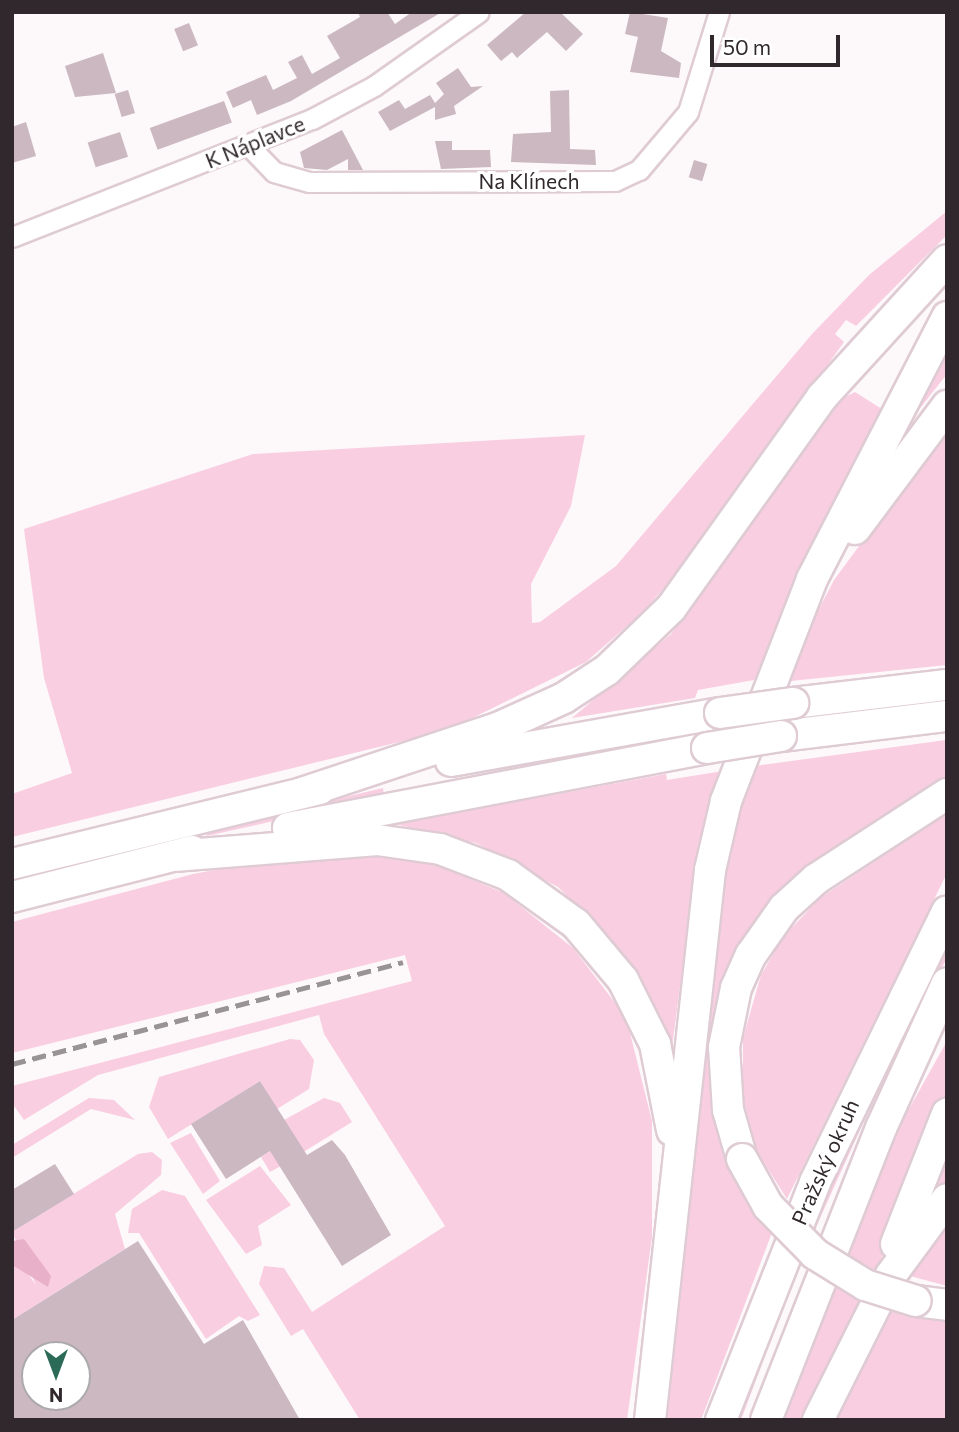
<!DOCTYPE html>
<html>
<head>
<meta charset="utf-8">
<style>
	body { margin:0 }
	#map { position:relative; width:959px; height:1432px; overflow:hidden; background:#fdf8fa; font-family:Commissioner,sans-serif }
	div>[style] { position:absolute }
	.green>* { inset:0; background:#facee1; transform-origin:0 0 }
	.forest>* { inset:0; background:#e9b0c9 }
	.building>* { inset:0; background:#ccb8c0; transform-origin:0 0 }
	.roads { filter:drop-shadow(2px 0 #dfcbd3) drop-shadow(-2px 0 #dfcbd3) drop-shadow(0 2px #dfcbd3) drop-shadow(0 -2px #dfcbd3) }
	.minor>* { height:19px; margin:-9.5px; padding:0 9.5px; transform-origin:9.5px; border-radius:9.5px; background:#fff }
	.highway>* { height:30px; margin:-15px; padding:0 15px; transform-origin:15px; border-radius:15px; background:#fff }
	.rail>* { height:5px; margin-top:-2.5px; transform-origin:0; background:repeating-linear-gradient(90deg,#9a9396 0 14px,transparent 0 21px) }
	.bridges { filter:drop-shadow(2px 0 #dfcbd3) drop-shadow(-2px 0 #dfcbd3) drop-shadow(0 2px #dfcbd3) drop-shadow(0 -2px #dfcbd3) }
	.highway-bridge>* { height:30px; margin:-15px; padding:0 15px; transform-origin:15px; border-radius:15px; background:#fff }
	span { translate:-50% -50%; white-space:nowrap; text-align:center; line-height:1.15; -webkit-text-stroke:6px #fff; paint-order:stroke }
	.street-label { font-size:21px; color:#30282c }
	.frame { position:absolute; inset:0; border:14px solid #30282c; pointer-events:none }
	.north { position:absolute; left:21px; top:1341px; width:70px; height:70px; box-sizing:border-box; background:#fff; border:2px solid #aca9ab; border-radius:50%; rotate:180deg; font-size:19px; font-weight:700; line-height:28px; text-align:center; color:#30282c }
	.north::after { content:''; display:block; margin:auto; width:24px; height:32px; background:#2b6a57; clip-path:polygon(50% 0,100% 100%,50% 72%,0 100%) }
	.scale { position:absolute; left:710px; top:35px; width:130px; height:32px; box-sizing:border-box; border:4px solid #30282c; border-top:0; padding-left:9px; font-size:21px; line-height:24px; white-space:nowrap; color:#30282c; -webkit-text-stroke:5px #fff; paint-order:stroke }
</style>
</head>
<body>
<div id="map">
	<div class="green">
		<div style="clip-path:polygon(947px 211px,947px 235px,856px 326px,846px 320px,835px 334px,844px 342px,685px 564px,643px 612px,586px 662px,448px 730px,12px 837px,12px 794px,72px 773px,44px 678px,24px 529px,253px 454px,585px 435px,571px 506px,531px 584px,532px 623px,540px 622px,616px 566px,812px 334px,869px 275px)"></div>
		<div style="clip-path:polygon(947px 347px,947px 374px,910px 421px)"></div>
		<div style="clip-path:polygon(855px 392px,885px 411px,754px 680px,698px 690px,695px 698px,572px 718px,671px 634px,843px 398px)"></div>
		<div style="clip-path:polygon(947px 427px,947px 665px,781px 682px,834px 580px)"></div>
		<div style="clip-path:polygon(947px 698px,947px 706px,785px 725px,787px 718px)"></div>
		<div style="left:708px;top:728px;width:8px;height:247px;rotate:90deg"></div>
		<div style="clip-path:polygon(946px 740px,947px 786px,786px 893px,715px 1060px,773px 1230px,701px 1420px,661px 1420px,684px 1265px,703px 973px,747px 767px)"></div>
		<div style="clip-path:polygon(723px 771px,695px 874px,672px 1047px,625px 955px,558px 887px,476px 843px,395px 824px,666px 774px,667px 780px)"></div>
		<div style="clip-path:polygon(383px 788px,384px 796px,207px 836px,206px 830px)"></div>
		<div style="clip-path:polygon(947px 814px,947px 873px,787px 1199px,757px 1152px,743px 1098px,743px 1038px,761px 975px,784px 936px,820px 898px)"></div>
		<div style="clip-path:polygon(310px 852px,419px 858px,504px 893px,573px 948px,626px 1017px,652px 1121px,652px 1237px,627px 1420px,360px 1420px,303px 1329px,291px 1336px,259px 1284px,264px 1266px,284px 1268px,312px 1312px,445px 1226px,324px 1034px,319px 1015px,98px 1075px,24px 1120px,12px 1103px,12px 1086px,412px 981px,405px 955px,12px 1053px,12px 922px,193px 874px)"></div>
		<div style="clip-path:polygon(947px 939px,947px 958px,885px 1075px,800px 1262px,741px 1420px,734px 1420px,795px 1260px)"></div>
		<div style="clip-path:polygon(290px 1039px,300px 1040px,314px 1060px,309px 1089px,277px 1109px,260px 1081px,168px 1139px,149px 1107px,159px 1077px)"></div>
		<div style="clip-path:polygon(947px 1041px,947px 1096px,902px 1212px,808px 1420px,780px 1420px,895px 1134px)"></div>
		<div style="clip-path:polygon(89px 1098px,114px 1100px,135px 1120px,91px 1109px,12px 1158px,12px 1145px)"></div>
		<div style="clip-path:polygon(324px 1098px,340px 1103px,352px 1122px,297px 1156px,284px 1120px)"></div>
		<div style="clip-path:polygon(191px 1133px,220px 1181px,203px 1194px,170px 1143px)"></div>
		<div style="clip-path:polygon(276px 1147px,290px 1161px,270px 1172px,261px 1157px)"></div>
		<div style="clip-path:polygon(947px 1147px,947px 1182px,935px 1193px,930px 1190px)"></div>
		<div style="clip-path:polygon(152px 1152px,162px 1160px,161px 1175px,115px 1214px,125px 1249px,12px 1320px,12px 1265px,23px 1267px,36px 1285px,12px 1232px,138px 1154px)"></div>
		<div style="clip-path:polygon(260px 1166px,291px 1205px,258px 1226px,262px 1245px,246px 1254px,206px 1200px)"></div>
		<div style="clip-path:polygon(162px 1190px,185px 1196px,260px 1315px,248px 1321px,239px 1316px,206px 1339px,139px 1233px,128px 1233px,132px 1209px)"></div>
		<div style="clip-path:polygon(947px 1213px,947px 1286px,903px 1274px)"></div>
		<div style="clip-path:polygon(884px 1311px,947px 1315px,947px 1420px,833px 1420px)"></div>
	</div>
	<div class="forest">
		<div style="clip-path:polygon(24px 1239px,51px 1276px,48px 1287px,12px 1265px,12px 1241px)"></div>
	</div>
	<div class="building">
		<div style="clip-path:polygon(358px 12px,387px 12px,395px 24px,412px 12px,442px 12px,291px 101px,257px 115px,251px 100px,233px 108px,226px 92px,266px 75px,273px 90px,297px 78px,288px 62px,302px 55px,312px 74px,340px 58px,327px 36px,360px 17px)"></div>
		<div style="clip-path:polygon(526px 12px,560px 12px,583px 34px,566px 51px,547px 32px,517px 58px,512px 52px,501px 61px,487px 45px)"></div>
		<div style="clip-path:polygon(630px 12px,668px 18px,661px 51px,681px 63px,679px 78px,630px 72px,638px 37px,625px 34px)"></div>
		<div style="left:189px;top:23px;width:24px;height:16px;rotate:68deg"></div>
		<div style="clip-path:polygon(103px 53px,116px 93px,75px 97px,65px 66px)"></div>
		<div style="clip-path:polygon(458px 68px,471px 87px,483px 86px,454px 106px,456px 114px,435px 120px,435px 107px,390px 131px,378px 112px,399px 100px,405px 109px,430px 95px,435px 103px,444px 94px,436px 83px)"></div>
		<div style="left:128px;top:90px;width:24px;height:14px;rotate:73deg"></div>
		<div style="clip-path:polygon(569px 90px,570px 149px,595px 150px,596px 165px,511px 162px,513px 134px,551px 132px,550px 91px)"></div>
		<div style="left:224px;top:101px;width:23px;height:79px;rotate:70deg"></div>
		<div style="clip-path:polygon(26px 122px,36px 156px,12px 163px,12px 127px)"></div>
		<div style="clip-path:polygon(342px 130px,363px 170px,348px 170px,348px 159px,327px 170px,304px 168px,300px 152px)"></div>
		<div style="left:120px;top:132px;width:26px;height:34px;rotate:72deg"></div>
		<div style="clip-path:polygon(435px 141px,452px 141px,452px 150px,490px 150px,491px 167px,441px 169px)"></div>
		<div style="left:694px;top:160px;width:14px;height:18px;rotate:17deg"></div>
		<div style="clip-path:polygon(260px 1081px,307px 1155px,332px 1140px,345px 1155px,391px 1235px,342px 1266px,270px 1151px,226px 1179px,191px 1124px)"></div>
		<div style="clip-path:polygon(55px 1164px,74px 1194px,12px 1232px,12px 1190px)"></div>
		<div style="clip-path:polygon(evenodd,138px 1241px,204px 1344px,243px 1320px,300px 1420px,12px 1420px,12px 1320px,138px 1241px,35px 1355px,77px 1355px,77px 1397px,35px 1397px,35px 1355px)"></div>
	</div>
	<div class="roads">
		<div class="minor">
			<div style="left:248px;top:145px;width:37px;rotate:46deg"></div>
			<div style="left:274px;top:172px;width:36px;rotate:16deg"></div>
			<div style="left:309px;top:182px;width:306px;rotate:-0.2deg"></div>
			<div style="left:615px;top:181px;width:26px;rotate:-25deg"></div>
			<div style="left:639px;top:170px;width:76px;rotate:-49.8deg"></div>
			<div style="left:688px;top:112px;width:105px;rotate:-72.8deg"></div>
			<div style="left:12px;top:237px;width:322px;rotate:-21.5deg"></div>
			<div style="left:312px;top:119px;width:70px;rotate:-28deg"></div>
			<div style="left:374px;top:86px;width:128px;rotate:-35.2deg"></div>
		</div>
		<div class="highway">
			<div style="left:855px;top:529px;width:154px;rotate:-53.2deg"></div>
			<div style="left:793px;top:703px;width:155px;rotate:-6.7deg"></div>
			<div style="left:781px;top:736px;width:167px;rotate:-6.9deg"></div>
			<div style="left:451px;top:761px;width:273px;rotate:-10.1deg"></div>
			<div style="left:302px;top:793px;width:209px;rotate:-18.4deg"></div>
			<div style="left:500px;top:727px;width:70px;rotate:-24.4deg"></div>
			<div style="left:564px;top:698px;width:51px;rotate:-33.1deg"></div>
			<div style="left:607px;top:670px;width:89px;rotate:-44.1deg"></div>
			<div style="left:671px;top:608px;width:259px;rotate:-54.4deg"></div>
			<div style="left:822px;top:397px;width:185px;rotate:-47.6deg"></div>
			<div style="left:288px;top:828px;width:427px;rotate:-10.8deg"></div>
			<div style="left:174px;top:856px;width:204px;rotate:-4.5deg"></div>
			<div style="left:377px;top:840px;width:64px;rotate:8.1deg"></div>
			<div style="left:440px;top:849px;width:73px;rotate:20.9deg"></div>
			<div style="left:508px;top:875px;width:84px;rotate:35.8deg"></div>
			<div style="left:576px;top:924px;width:73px;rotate:50deg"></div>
			<div style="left:623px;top:980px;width:72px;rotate:63.4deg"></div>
			<div style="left:655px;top:1044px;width:88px;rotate:78.8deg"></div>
			<div style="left:12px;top:864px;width:317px;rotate:-13.7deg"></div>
			<div style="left:12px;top:897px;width:186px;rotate:-14.3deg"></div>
			<div style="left:742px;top:1159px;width:51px;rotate:-105.9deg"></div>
			<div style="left:728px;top:1110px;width:63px;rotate:-93.6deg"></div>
			<div style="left:724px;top:1047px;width:60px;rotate:-78.5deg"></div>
			<div style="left:736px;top:988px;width:36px;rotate:-66deg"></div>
			<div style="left:751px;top:955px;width:57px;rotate:-54.9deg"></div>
			<div style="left:784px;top:908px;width:43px;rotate:-42.2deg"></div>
			<div style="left:816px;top:879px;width:156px;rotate:-33deg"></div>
			<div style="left:896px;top:1244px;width:140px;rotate:-68.6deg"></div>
			<div style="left:916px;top:1301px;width:31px;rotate:7deg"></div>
			<div style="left:650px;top:1420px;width:553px;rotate:-83.77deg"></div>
			<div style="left:710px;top:870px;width:71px;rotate:-76.9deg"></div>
			<div style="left:726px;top:801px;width:238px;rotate:-68.8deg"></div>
			<div style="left:812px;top:579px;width:295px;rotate:-62.7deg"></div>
			<div style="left:721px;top:1420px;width:256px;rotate:-68.4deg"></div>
			<div style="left:815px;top:1182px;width:301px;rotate:-64deg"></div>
			<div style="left:766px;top:1420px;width:314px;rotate:-68.5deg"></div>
			<div style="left:881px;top:1128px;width:159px;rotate:-65.5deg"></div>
			<div style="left:818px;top:1420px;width:162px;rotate:-63.3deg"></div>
			<div style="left:891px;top:1275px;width:94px;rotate:-53.6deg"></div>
		</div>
	</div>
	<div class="rail">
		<div style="left:12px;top:1064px;width:404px;rotate:-14.6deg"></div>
	</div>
	<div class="bridges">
		<div class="highway-bridge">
			<div style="left:720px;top:713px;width:74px;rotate:-7.8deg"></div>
			<div style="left:707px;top:748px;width:75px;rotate:-9.2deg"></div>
			<div style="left:742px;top:1159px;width:54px;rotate:61deg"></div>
			<div style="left:768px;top:1206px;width:67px;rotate:45.6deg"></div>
			<div style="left:815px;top:1254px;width:59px;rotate:31.8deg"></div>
			<div style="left:865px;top:1285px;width:53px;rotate:17.4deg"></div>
		</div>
	</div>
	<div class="street-label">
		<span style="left:255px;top:142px;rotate:-22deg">K Náplavce</span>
		<span style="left:529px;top:181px">Na Klínech</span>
		<span style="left:825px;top:1162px;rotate:-66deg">Pražský okruh</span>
	</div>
	<div class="frame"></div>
	<div class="north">N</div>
	<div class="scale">50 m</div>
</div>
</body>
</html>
